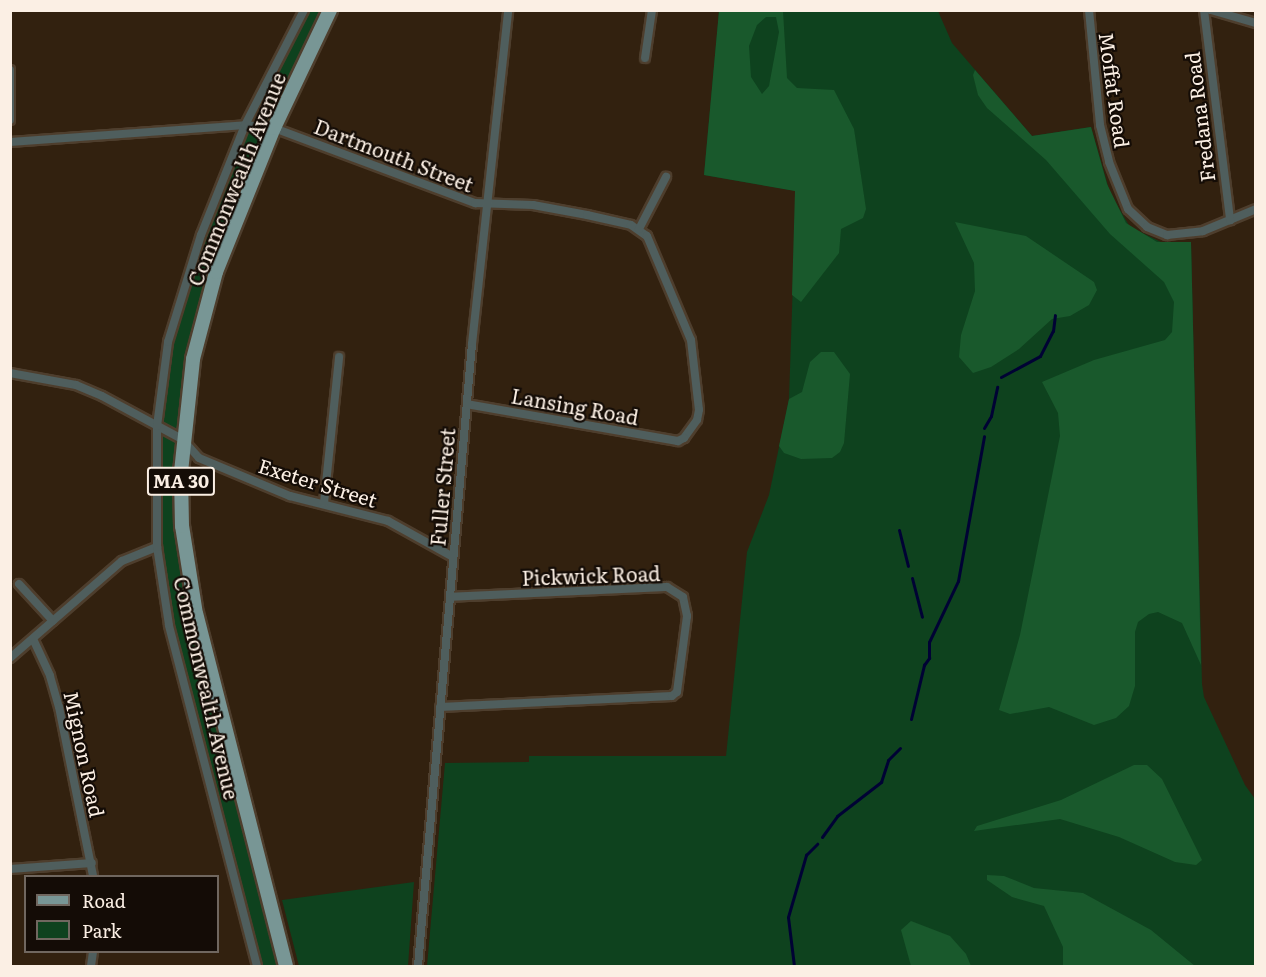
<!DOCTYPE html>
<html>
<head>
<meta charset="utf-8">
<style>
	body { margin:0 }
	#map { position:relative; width:1266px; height:977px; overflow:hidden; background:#32210f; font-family:Literata,serif }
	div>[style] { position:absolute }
	.green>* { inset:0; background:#0e421e }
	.forest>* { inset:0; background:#19592c }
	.stream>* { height:3px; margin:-1.5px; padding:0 1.5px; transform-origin:1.5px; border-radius:1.5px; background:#000234 }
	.roads { filter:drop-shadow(2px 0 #4e3e2d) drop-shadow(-2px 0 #4e3e2d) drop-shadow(0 2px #4e3e2d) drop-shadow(0 -2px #4e3e2d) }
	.minor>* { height:8px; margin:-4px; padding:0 4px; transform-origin:4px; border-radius:4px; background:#4f5e5d }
	.primary>* { height:14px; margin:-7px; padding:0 7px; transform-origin:7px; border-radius:7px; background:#789695 }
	span { translate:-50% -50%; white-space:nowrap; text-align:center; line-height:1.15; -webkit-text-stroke:4.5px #140c06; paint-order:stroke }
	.shield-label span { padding:2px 4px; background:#140c06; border:2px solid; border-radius:4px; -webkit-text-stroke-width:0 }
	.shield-label { font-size:18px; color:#fbefe4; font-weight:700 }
	.street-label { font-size:20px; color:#fbefe4 }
	.frame { position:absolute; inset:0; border:12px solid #fbefe4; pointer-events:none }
	.legend { position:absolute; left:24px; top:875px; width:195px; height:78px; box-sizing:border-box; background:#140c06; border:2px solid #70675f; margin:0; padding:8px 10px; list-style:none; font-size:18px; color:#fbefe4 }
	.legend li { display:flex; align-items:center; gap:12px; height:30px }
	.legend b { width:30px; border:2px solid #70675f }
</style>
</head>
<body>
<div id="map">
	<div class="green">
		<div style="clip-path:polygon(304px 11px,330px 11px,200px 323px,182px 526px,286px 966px,257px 966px,169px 625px,157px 547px,163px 377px,189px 268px,264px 91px)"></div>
		<div style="clip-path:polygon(719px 11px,938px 11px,952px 43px,1032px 136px,1091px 127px,1110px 193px,1130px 227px,1163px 243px,1191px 242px,1202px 684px,1204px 697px,1245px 785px,1255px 799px,1255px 966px,427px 966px,445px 763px,529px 762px,529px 756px,726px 756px,747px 552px,769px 495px,789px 399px,796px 191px,704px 175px)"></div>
		<div style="clip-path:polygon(414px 882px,408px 966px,299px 966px,282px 900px)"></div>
	</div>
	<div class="forest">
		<div style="clip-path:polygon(evenodd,719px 11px,783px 11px,787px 78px,797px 88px,834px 90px,854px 129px,866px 209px,863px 218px,841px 229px,839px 253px,801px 302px,792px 295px,795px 191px,704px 175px,719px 11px,766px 17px,776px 17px,779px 32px,769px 86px,762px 94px,751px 77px,749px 46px,757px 25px,766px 17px)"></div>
		<div style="clip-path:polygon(975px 70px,1032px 136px,1091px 127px,1107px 184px,1126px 223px,1157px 242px,1191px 242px,1201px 665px,1182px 623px,1158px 612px,1149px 614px,1138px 622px,1135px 632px,1135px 686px,1129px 706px,1116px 718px,1094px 725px,1049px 707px,1010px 714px,999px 710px,1020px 635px,1060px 436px,1058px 413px,1042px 382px,1094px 360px,1165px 340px,1172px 332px,1174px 302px,1164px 282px,1110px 234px,1046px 160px,987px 108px,978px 95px,973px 75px)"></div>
		<div style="clip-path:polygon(955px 222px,1026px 236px,1094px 282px,1097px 290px,1089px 305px,1070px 316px,1052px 319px,1019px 349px,991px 367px,973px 373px,959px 357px,961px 335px,975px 291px,974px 263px)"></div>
		<div style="clip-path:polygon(821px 352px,834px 352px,850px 374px,844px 443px,840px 452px,832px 458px,801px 459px,784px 453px,779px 446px,789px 399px,802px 392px,810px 362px)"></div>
		<div style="clip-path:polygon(1134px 765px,1147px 765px,1162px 779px,1202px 860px,1196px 865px,1175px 862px,1119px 837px,1060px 819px,974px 831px,977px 826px,1061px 800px)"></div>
		<div style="clip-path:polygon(987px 875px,1004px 876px,1034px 888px,1083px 893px,1151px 930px,1195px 966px,1063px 966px,1063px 947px,1044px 906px,1012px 897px,987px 880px)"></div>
		<div style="clip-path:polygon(911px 921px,950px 936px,966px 954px,971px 966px,911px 966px,901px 930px)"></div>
	</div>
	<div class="stream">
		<div style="left:1001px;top:377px;width:44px;rotate:-28.3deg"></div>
		<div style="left:1040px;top:356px;width:28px;rotate:-63deg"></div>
		<div style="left:1053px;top:331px;width:16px;rotate:-83deg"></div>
		<div style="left:984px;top:428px;width:14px;rotate:-60deg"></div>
		<div style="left:991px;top:416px;width:30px;rotate:-78deg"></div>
		<div style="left:899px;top:530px;width:37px;rotate:76deg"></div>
		<div style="left:912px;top:578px;width:40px;rotate:75.6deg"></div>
		<div style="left:911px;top:719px;width:56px;rotate:-76.5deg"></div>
		<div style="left:924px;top:665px;width:9px;rotate:-54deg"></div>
		<div style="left:929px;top:658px;width:16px;rotate:-90deg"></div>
		<div style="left:929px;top:642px;width:68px;rotate:-64.6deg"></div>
		<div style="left:958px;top:581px;width:147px;rotate:-79.8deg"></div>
		<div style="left:822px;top:837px;width:26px;rotate:-54deg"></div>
		<div style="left:837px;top:816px;width:56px;rotate:-37.7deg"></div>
		<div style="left:881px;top:782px;width:23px;rotate:-72deg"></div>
		<div style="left:888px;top:760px;width:17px;rotate:-45deg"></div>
		<div style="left:794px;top:966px;width:49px;rotate:-97deg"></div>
		<div style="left:788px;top:917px;width:65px;rotate:-73.8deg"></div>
		<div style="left:806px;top:855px;width:16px;rotate:-45deg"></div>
	</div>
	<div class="roads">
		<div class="minor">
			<div style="left:1089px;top:10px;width:116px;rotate:84.5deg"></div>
			<div style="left:1100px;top:125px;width:38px;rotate:76deg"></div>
			<div style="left:1109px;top:162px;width:51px;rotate:68deg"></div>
			<div style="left:1128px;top:209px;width:26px;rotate:43deg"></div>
			<div style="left:1147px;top:227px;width:22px;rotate:22deg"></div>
			<div style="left:1167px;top:235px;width:36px;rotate:-6deg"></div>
			<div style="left:1203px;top:231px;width:57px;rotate:-22.5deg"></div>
			<div style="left:1204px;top:10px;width:212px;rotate:82.9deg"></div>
			<div style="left:1211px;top:10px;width:47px;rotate:16.1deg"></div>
			<div style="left:645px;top:58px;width:49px;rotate:-81.7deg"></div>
			<div style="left:10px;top:70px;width:50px;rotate:90deg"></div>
			<div style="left:10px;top:142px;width:236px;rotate:-4.1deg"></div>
			<div style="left:245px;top:125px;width:29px;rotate:6deg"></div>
			<div style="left:274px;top:128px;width:215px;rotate:20.5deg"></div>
			<div style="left:475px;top:203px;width:58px;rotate:2deg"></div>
			<div style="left:533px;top:205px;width:55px;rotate:10.5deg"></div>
			<div style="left:587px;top:215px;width:45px;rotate:12.8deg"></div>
			<div style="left:631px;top:225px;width:19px;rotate:35deg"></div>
			<div style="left:647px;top:236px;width:113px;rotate:67.1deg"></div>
			<div style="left:691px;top:340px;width:70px;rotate:83.5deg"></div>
			<div style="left:699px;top:410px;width:10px;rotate:101deg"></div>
			<div style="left:697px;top:420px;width:22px;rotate:126deg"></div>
			<div style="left:684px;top:438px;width:7px;rotate:153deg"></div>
			<div style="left:678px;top:441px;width:214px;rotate:-170.1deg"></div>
			<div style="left:639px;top:229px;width:59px;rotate:-62.6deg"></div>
			<div style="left:10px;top:373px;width:67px;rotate:10.3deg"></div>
			<div style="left:76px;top:385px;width:28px;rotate:23deg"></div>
			<div style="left:102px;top:396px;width:91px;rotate:28.3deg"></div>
			<div style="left:182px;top:439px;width:25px;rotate:48deg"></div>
			<div style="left:199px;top:458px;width:99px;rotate:22.7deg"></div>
			<div style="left:290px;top:496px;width:101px;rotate:14.3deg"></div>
			<div style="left:388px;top:521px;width:74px;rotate:29deg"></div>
			<div style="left:324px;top:503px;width:147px;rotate:-84.1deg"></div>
			<div style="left:19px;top:584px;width:50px;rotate:47.4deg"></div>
			<div style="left:34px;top:641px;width:38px;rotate:65deg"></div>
			<div style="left:50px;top:676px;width:32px;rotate:74deg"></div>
			<div style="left:59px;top:707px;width:172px;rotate:78.6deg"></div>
			<div style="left:10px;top:658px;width:148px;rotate:-40.9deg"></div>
			<div style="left:122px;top:561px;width:38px;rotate:-22deg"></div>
			<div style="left:440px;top:707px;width:232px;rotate:-2.7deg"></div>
			<div style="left:672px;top:696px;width:6px;rotate:-39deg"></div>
			<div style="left:677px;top:692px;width:77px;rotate:-82.5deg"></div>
			<div style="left:687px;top:616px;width:19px;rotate:-102deg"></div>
			<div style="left:683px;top:597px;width:19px;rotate:-148deg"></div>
			<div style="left:667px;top:587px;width:217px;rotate:177.4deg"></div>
			<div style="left:10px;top:869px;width:82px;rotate:-4.2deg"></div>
			<div style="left:91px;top:966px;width:14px;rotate:-82deg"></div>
			<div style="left:257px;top:966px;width:352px;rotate:-104.5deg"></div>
			<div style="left:169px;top:625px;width:79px;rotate:-98.7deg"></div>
			<div style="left:157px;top:547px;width:121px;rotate:-90deg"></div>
			<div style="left:157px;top:426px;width:85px;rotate:-82.5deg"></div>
			<div style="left:168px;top:342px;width:112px;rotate:-72.9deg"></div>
			<div style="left:201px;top:235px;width:118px;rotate:-68.2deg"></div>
			<div style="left:245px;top:125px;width:129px;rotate:-62.8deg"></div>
			<div style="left:418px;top:966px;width:624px;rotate:-85.04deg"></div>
			<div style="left:472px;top:344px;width:336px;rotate:-83.8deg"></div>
		</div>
		<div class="primary">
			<div style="left:286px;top:966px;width:363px;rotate:-104.3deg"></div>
			<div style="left:196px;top:614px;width:89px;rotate:-99deg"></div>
			<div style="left:182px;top:526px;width:54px;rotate:-91.1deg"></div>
			<div style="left:181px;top:472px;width:114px;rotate:-83.9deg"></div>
			<div style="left:193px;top:359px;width:90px;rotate:-75.2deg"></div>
			<div style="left:216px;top:272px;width:155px;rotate:-68.1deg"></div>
			<div style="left:274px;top:128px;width:131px;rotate:-64.6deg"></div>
		</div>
	</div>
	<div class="shield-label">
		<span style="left:181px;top:481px">MA 30</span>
	</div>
	<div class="street-label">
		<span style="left:1115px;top:90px;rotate:82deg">Moffat Road</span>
		<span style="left:1199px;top:117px;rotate:-97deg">Fredana Road</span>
		<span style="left:394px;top:155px;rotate:21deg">Dartmouth Street</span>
		<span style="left:236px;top:179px;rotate:-68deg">Commonwealth Avenue</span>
		<span style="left:575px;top:406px;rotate:10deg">Lansing Road</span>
		<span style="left:318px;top:482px;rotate:17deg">Exeter Street</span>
		<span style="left:442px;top:487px;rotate:-85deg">Fuller Street</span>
		<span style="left:591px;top:575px;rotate:-2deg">Pickwick Road</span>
		<span style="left:207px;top:688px;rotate:77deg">Commonwealth Avenue</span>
		<span style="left:85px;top:754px;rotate:78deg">Mignon Road</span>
	</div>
	<div class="frame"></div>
	<ul class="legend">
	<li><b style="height:8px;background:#789695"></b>Road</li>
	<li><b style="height:16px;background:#0e421e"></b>Park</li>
	</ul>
</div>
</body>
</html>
